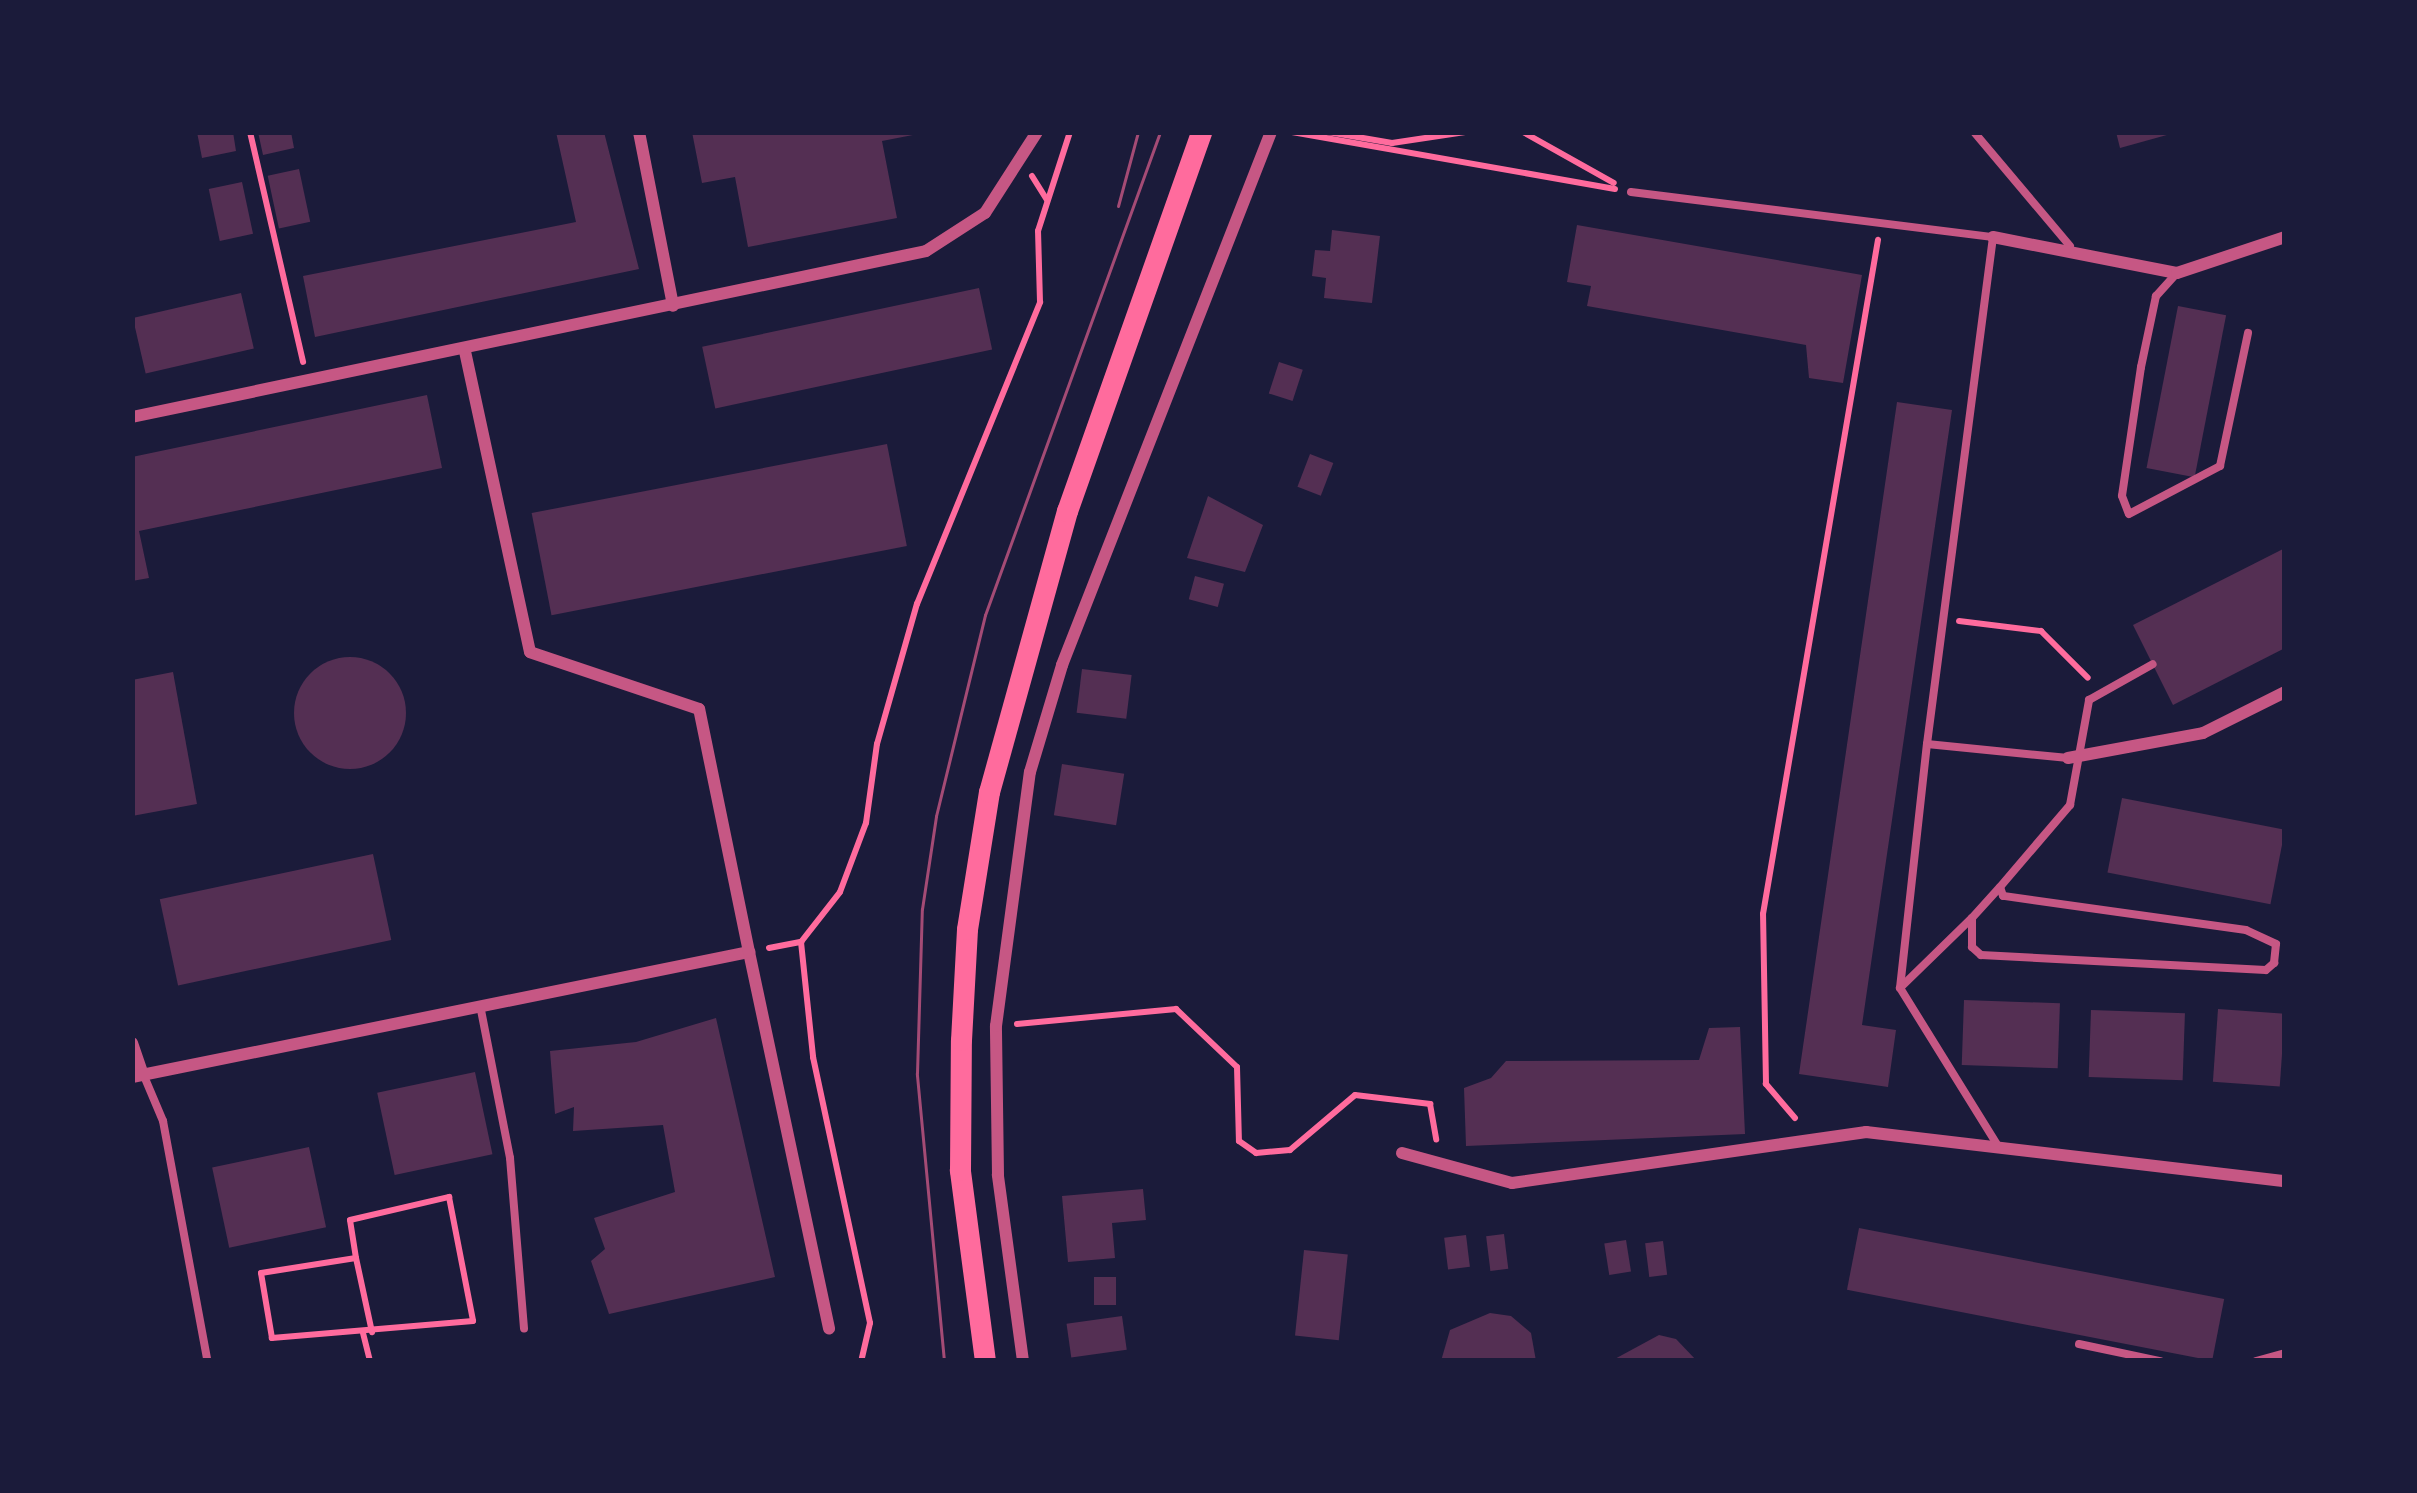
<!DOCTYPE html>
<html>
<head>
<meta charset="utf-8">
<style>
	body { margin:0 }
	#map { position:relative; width:2417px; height:1493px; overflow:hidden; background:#1b1b3a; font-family:"Zilla Slab",serif }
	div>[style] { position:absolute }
	.building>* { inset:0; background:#542f53; transform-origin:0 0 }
	.round { border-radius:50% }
	.path>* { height:6px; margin:-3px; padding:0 3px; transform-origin:3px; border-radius:3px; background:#ff6b9d }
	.service>* { height:8px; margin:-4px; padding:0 4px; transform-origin:4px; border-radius:4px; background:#c65784 }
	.minor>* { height:12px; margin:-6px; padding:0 6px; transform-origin:6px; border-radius:6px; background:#c65784 }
	.secondary>* { height:21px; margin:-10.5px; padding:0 10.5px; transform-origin:10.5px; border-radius:10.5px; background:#ff6b9d }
	.tram>* { height:3px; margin:-1.5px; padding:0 1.5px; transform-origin:1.5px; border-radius:1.5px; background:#a44b75 }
	span { translate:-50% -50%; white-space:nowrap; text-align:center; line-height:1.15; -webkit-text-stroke:12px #1b1b3a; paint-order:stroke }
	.frame { position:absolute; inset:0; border:135px solid #1b1b3a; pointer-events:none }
</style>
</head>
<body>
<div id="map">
	<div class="building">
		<div style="clip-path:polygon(197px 132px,233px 132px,236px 151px,202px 158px)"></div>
		<div style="clip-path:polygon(258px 132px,291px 132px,294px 148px,263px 155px)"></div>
		<div style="clip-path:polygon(556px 132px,604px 132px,639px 269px,315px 337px,303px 276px,576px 222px)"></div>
		<div style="clip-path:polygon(692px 132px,918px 132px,918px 134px,882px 141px,897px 218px,748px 247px,735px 177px,702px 183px)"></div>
		<div style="clip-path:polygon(2116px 132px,2174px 132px,2174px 133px,2120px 148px)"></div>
		<div style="left:299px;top:169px;width:54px;height:32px;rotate:78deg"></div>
		<div style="left:242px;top:182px;width:53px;height:34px;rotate:78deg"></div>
		<div style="clip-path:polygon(1577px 225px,1862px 275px,1843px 383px,1809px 378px,1806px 345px,1587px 306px,1591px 286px,1567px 282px)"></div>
		<div style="clip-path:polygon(1332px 230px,1380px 236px,1372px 303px,1324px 298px,1326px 278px,1312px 276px,1315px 250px,1330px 251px)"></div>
		<div style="left:979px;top:288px;width:63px;height:283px;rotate:78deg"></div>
		<div style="left:241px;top:293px;width:57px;height:111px;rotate:77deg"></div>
		<div style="left:2178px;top:306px;width:49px;height:165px;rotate:11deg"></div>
		<div style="left:1279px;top:362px;width:25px;height:33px;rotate:18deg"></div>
		<div style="clip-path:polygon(427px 395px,442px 468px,139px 531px,149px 578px,132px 581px,132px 457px)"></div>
		<div style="clip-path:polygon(1897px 402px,1952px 410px,1862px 1025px,1896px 1030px,1888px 1087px,1799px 1074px)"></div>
		<div style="left:887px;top:444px;width:104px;height:362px;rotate:79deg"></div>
		<div style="left:1310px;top:454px;width:25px;height:35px;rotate:21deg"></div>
		<div style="clip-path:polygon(1208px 496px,1263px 525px,1245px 572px,1187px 558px)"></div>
		<div style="clip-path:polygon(2285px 548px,2285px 648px,2173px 705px,2133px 625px)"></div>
		<div style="left:1195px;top:576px;width:30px;height:24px;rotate:15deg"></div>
		<div class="round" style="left:294px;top:657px;width:112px;height:112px"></div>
		<div style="left:1082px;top:669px;width:50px;height:44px;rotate:7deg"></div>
		<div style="clip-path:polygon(173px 672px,197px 804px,132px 816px,132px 680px)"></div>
		<div style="left:1062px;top:764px;width:63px;height:52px;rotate:9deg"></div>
		<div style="left:2122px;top:798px;width:166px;height:76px;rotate:11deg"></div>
		<div style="left:373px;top:854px;width:88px;height:218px;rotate:78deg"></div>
		<div style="left:1964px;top:1000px;width:96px;height:65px;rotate:2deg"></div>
		<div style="left:2218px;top:1009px;width:67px;height:73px;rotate:4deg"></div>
		<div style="left:2091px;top:1010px;width:94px;height:67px;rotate:2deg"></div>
		<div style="clip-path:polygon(716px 1018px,775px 1277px,609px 1314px,591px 1261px,605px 1249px,594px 1218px,675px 1192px,663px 1125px,573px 1131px,574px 1107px,555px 1114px,550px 1051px,636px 1042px)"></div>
		<div style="clip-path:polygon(1740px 1027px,1745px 1134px,1466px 1146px,1464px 1088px,1491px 1078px,1506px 1061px,1699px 1060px,1709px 1028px)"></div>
		<div style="left:475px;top:1072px;width:84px;height:100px;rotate:78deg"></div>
		<div style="left:309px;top:1147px;width:82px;height:99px;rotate:78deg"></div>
		<div style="clip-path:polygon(1143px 1189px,1146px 1220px,1112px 1223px,1115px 1258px,1068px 1262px,1062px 1196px)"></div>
		<div style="left:1859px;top:1228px;width:372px;height:63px;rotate:11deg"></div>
		<div style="left:1504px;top:1234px;width:35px;height:18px;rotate:83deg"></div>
		<div style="left:1466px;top:1235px;width:32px;height:22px;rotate:83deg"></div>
		<div style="left:1626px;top:1240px;width:32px;height:22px;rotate:81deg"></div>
		<div style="left:1663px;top:1241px;width:34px;height:18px;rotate:83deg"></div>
		<div style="left:1304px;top:1250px;width:44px;height:86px;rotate:6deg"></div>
		<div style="left:1116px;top:1277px;width:28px;height:22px;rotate:90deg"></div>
		<div style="clip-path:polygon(1490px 1313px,1511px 1316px,1531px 1333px,1536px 1361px,1441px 1361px,1450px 1330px)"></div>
		<div style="left:1122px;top:1316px;width:34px;height:56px;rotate:82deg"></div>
		<div style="clip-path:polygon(1659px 1335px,1676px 1339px,1697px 1361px,1611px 1361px)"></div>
	</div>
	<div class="path">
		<div style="left:250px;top:132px;width:236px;rotate:77deg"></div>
		<div style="left:1292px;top:132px;width:328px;rotate:10deg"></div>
		<div style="left:1328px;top:132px;width:65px;rotate:9.8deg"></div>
		<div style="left:1392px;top:143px;width:74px;rotate:-8.6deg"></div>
		<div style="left:1523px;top:132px;width:104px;rotate:29.3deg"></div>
		<div style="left:1032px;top:176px;width:28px;rotate:58deg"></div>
		<div style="left:1959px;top:621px;width:83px;rotate:7deg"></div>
		<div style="left:2041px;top:631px;width:66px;rotate:45deg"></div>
		<div style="left:801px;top:942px;width:116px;rotate:84deg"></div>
		<div style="left:813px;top:1057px;width:272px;rotate:77.9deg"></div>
		<div style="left:870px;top:1323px;width:39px;rotate:103deg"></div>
		<div style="left:769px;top:948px;width:33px;rotate:-11deg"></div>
		<div style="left:801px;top:942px;width:63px;rotate:-52deg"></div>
		<div style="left:840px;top:892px;width:74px;rotate:-69.4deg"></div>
		<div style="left:866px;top:823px;width:80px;rotate:-82.1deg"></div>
		<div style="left:877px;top:744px;width:146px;rotate:-74.1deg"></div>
		<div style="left:917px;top:604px;width:326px;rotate:-67.8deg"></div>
		<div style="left:1040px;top:302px;width:71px;rotate:-91.6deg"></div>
		<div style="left:1038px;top:231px;width:104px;rotate:-72.1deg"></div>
		<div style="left:1017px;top:1024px;width:160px;rotate:-5.4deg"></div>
		<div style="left:1176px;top:1009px;width:84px;rotate:43.6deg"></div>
		<div style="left:1237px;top:1067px;width:74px;rotate:88.5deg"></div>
		<div style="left:1239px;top:1141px;width:21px;rotate:35deg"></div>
		<div style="left:1256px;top:1153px;width:34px;rotate:-5deg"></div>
		<div style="left:1290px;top:1150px;width:85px;rotate:-40.2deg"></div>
		<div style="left:1355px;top:1095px;width:76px;rotate:6.8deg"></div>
		<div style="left:1430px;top:1104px;width:36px;rotate:80deg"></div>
		<div style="left:1795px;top:1118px;width:45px;rotate:-130.5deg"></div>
		<div style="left:1766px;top:1084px;width:170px;rotate:-91deg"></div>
		<div style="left:1763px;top:914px;width:684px;rotate:-80.32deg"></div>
		<div style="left:449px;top:1197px;width:126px;rotate:79deg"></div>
		<div style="left:473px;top:1321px;width:202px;rotate:175.2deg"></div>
		<div style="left:272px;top:1338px;width:66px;rotate:-99.6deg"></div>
		<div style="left:261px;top:1273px;width:96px;rotate:-9deg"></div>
		<div style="left:356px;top:1258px;width:38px;rotate:-99deg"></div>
		<div style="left:350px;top:1220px;width:102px;rotate:-13.1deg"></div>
		<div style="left:356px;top:1258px;width:76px;rotate:77.8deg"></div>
		<div style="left:363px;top:1333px;width:29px;rotate:76deg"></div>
	</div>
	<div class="service">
		<div style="left:1974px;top:132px;width:149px;rotate:49.9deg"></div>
		<div style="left:1631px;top:192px;width:365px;rotate:7.1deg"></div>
		<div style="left:1993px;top:237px;width:511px;rotate:97.42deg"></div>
		<div style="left:2176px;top:274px;width:30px;rotate:132deg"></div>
		<div style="left:2156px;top:296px;width:73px;rotate:101.9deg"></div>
		<div style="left:2141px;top:367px;width:130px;rotate:98.4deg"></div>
		<div style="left:2122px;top:496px;width:19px;rotate:69deg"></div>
		<div style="left:2129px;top:514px;width:103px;rotate:-27.8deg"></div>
		<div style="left:2220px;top:466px;width:136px;rotate:-78.1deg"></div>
		<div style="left:2000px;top:887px;width:42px;rotate:132.1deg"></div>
		<div style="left:1972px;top:918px;width:29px;rotate:90deg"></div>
		<div style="left:1972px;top:947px;width:12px;rotate:42deg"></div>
		<div style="left:1981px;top:955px;width:285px;rotate:3deg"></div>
		<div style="left:2266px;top:970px;width:11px;rotate:-41deg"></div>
		<div style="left:2274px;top:963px;width:19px;rotate:-84deg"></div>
		<div style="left:2276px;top:944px;width:33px;rotate:-155deg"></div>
		<div style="left:2246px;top:930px;width:245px;rotate:-172deg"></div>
		<div style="left:2003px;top:896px;width:9px;rotate:-108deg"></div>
		<div style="left:2000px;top:887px;width:108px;rotate:-49.5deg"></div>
		<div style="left:2070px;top:805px;width:107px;rotate:-79.7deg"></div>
		<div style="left:2089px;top:700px;width:73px;rotate:-29.4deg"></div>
		<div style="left:1900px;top:988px;width:99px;rotate:-44.2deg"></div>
		<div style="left:480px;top:1005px;width:156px;rotate:78.9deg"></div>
		<div style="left:510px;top:1158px;width:171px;rotate:85.3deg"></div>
		<div style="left:144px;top:1076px;width:49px;rotate:67.1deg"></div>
		<div style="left:163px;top:1121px;width:241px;rotate:79.5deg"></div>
		<div style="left:1998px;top:1146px;width:186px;rotate:-121.8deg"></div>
		<div style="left:1900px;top:988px;width:245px;rotate:-83.7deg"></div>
		<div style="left:1927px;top:744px;width:142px;rotate:5.7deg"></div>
		<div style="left:2079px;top:1344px;width:83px;rotate:11.9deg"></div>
		<div style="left:2256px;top:1361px;width:30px;rotate:-15deg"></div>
	</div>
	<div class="minor">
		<div style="left:639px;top:132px;width:177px;rotate:78.9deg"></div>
		<div style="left:1993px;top:237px;width:187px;rotate:11.1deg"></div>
		<div style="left:2177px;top:273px;width:114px;rotate:-18.4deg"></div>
		<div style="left:132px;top:417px;width:811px;rotate:-11.81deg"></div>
		<div style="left:926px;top:251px;width:70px;rotate:-32.8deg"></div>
		<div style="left:985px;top:213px;width:96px;rotate:-57.3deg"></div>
		<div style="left:2068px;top:758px;width:137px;rotate:-10.5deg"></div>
		<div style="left:2203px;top:733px;width:92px;rotate:-26.6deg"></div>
		<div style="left:749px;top:952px;width:385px;rotate:78deg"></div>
		<div style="left:132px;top:1043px;width:34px;rotate:71deg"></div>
		<div style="left:132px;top:1077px;width:630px;rotate:-11.45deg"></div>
		<div style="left:749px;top:952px;width:248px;rotate:-101.6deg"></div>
		<div style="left:699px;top:709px;width:178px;rotate:-161.4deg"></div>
		<div style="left:530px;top:652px;width:311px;rotate:-102.2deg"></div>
		<div style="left:1402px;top:1153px;width:114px;rotate:15.3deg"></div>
		<div style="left:1512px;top:1183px;width:358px;rotate:-8.2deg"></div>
		<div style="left:1866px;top:1132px;width:422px;rotate:6.7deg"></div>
		<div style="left:1023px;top:1361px;width:188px;rotate:-97.7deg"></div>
		<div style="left:998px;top:1175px;width:149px;rotate:-90.8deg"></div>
		<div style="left:996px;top:1026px;width:256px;rotate:-82.4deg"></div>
		<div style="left:1030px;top:772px;width:112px;rotate:-73.3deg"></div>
		<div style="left:1062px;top:665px;width:573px;rotate:-68.59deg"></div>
	</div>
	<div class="secondary">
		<div style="left:985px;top:1361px;width:193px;rotate:-97.5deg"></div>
		<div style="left:960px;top:1170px;width:130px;rotate:-89.6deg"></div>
		<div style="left:961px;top:1040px;width:111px;rotate:-86.9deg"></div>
		<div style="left:967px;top:929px;width:139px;rotate:-80.9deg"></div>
		<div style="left:989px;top:792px;width:292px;rotate:-74.5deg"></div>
		<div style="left:1067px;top:511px;width:402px;rotate:-70.5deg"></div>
	</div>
	<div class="tram">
		<div style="left:1118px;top:206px;width:77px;rotate:-74.9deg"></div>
		<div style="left:944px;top:1361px;width:289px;rotate:-95.4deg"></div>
		<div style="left:917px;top:1073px;width:164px;rotate:-88.3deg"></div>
		<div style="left:922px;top:909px;width:94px;rotate:-81.4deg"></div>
		<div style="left:936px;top:816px;width:207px;rotate:-76.3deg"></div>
		<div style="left:985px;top:615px;width:514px;rotate:-70.08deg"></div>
	</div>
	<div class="frame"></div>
</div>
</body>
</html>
